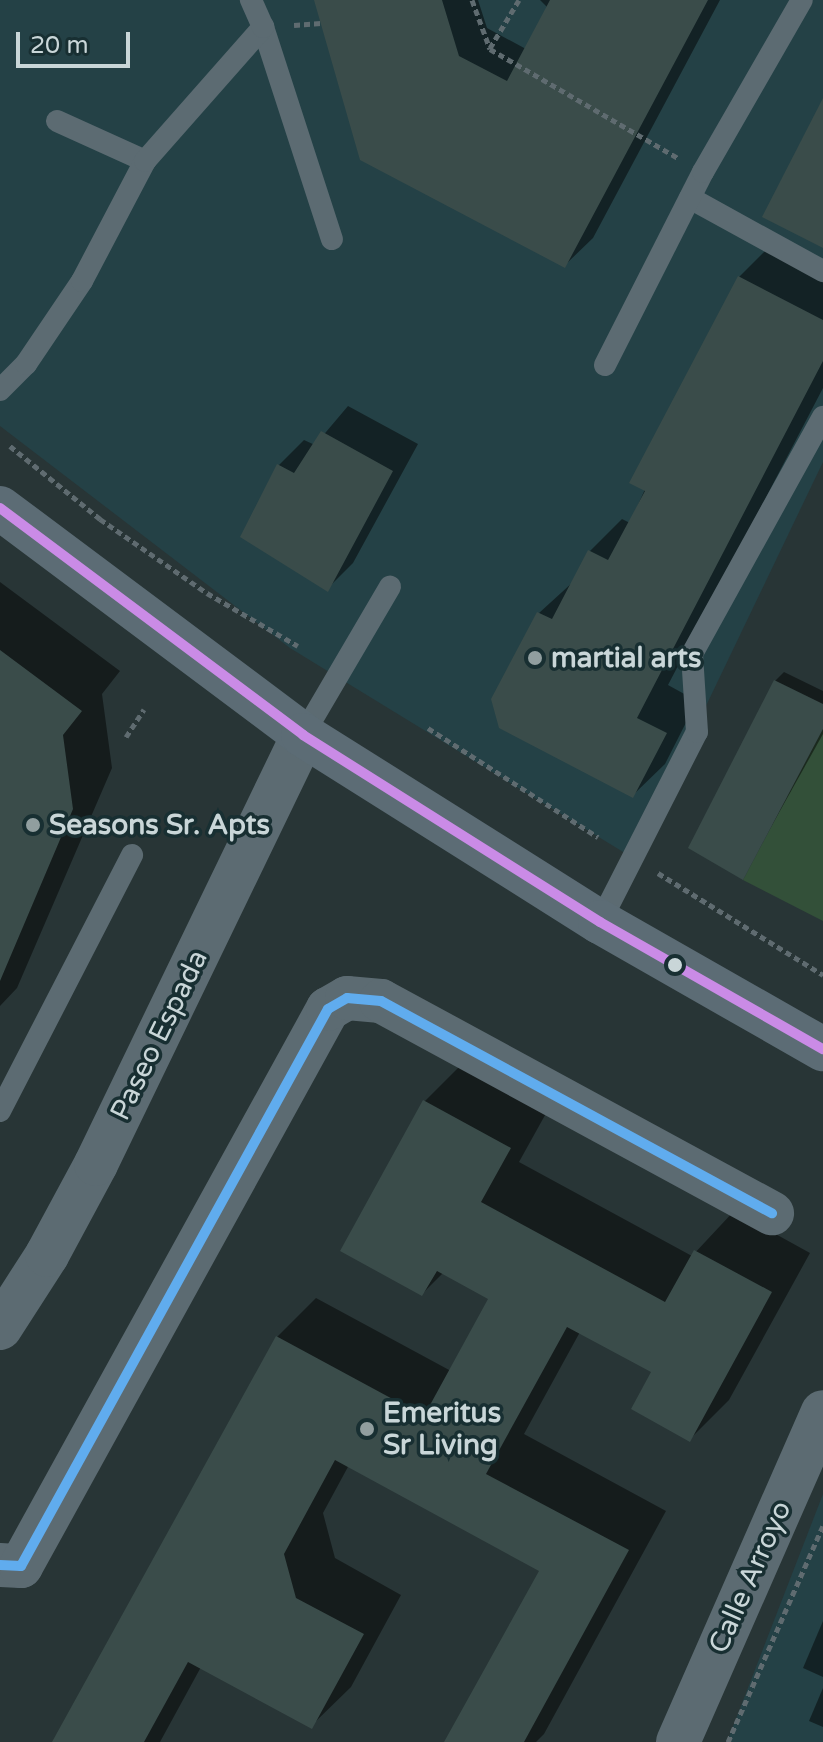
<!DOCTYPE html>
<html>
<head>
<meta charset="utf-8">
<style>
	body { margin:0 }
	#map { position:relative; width:823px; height:1742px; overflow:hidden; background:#283536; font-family:"Varela Round",sans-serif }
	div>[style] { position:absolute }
	.built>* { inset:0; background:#244146 }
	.green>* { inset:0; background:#335039 }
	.shadow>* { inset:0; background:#0007 }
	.building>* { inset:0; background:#3a4c4a }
	.path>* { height:5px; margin-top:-2.5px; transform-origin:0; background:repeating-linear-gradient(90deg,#5f6b70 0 6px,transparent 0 10px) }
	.service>* { height:22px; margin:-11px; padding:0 11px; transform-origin:11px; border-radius:11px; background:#5c6b72 }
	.minor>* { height:44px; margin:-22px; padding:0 22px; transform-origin:22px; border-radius:22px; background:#5c6b72 }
	.tertiary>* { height:44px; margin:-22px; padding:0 22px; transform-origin:22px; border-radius:22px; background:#5c6b72 }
	.secondary>* { height:44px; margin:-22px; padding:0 22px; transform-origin:22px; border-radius:22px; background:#5c6c75 }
	.bus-1>* { height:10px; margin:-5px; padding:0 5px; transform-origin:5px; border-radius:5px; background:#ca8be6 }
	.bus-2>* { height:10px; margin:-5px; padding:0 5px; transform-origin:5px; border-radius:5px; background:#60acee }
	.dots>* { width:22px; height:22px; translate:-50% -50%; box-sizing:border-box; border:4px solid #182f32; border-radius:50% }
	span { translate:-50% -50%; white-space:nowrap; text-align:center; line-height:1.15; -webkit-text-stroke:7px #182f32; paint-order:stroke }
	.poi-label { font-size:28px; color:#c9d6d8; font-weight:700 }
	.left { translate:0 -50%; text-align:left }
	.street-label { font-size:28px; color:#c9d6d8 }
	.scale { position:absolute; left:16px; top:32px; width:114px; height:36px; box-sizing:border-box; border:4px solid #c9d6d8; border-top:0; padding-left:10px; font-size:24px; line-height:28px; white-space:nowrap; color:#c9d6d8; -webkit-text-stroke:6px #182f32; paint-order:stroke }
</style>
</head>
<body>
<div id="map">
	<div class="built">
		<div style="clip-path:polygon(0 0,823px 0,823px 462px,633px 858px,290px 648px,0 426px)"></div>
		<div style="clip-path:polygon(823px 1494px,823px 1742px,727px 1742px)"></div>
	</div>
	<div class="green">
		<div style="clip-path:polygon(823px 729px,823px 921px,743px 880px)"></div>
	</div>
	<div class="shadow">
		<div style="clip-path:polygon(316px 0,478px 0,487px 28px,526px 49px,548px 8px,540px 0,720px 0,593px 238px,564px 266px)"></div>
		<div style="clip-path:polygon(771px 245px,823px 272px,823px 388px,668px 685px,697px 701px,665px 764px,633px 795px,539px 613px,573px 582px,590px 551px,622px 519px,630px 523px,739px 277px)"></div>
		<div style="clip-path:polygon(348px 406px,418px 444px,353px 563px,327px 589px,278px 466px,304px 440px,315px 445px)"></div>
		<div style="clip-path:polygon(0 582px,120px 671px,102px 694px,112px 768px,17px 988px,0 1006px)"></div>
		<div style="clip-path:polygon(784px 672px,823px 691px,823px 734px,743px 877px,775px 681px)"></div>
		<div style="clip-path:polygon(464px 1062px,549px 1108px,519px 1162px,692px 1256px,734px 1211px,810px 1253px,729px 1400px,690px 1439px,654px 1372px,580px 1332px,524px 1434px,666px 1511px,544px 1734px,536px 1742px,447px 1742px,541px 1570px,349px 1465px,323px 1513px,335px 1558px,401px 1595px,351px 1687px,311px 1726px,201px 1667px,160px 1742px,54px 1742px,277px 1337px,316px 1298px,451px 1371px,491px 1299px,443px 1273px,422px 1294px,425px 1101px)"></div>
		<div style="clip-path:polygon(823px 1621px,823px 1677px,803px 1668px)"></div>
		<div style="clip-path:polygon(823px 1688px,823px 1727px,809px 1721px)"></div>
	</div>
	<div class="building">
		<div style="clip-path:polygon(314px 0,442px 0,459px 56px,507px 81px,550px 0,708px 0,565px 268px,360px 160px)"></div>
		<div style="clip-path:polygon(823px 98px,823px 248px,762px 217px)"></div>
		<div style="clip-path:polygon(738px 276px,823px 320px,823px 361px,637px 718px,667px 733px,633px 798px,499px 728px,491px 699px,537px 612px,552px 619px,588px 550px,608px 560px,645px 491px,629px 483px)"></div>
		<div style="clip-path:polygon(321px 431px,393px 471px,328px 592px,240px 537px,277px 464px,294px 473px)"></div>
		<div style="clip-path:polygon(0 650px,82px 711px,63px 735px,73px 809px,0 981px)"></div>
		<div style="clip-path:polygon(774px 680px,823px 704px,823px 729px,743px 880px,688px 848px)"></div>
		<div style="clip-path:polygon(423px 1100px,511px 1148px,481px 1202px,665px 1302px,694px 1250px,772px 1292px,690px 1442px,631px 1409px,651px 1372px,567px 1327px,486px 1474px,629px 1550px,524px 1742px,444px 1742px,539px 1571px,335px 1460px,284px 1554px,296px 1598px,364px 1634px,312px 1729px,188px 1662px,144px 1742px,52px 1742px,276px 1336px,424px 1416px,488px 1299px,437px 1271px,422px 1296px,340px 1251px)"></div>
	</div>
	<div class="path">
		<div style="left:472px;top:0;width:52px;rotate:69.8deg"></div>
		<div style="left:490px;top:49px;width:217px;rotate:30.1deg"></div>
		<div style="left:294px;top:25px;width:27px;rotate:-4deg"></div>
		<div style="left:490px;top:48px;width:56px;rotate:-58.9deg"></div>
		<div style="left:10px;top:446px;width:116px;rotate:39deg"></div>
		<div style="left:100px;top:519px;width:130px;rotate:34.7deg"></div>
		<div style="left:207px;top:593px;width:105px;rotate:30.2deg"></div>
		<div style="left:428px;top:728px;width:202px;rotate:32.7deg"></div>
		<div style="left:126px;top:737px;width:33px;rotate:-57deg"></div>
		<div style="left:658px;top:873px;width:194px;rotate:31.7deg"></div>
		<div style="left:728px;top:1742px;width:236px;rotate:-66.3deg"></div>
	</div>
	<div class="service">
		<div style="left:263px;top:27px;width:223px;rotate:72deg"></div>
		<div style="left:57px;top:121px;width:97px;rotate:24.4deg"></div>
		<div style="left:690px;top:198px;width:152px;rotate:28.8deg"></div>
		<div style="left:605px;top:365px;width:216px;rotate:-63.1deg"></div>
		<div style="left:703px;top:172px;width:198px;rotate:-60.1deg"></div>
		<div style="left:0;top:390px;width:37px;rotate:-45deg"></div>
		<div style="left:26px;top:364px;width:100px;rotate:-56deg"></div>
		<div style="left:82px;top:281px;width:136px;rotate:-62.3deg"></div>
		<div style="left:145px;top:161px;width:179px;rotate:-48.6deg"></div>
		<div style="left:263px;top:27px;width:30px;rotate:-114deg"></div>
		<div style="left:303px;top:735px;width:172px;rotate:-59.6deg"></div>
		<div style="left:600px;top:922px;width:213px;rotate:-63deg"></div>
		<div style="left:697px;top:732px;width:78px;rotate:-93.7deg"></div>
		<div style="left:692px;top:654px;width:271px;rotate:-61.1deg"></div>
		<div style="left:0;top:1111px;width:288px;rotate:-62.7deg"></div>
	</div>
	<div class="minor">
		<div style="left:0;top:1328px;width:87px;rotate:-57.2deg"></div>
		<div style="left:47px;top:1255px;width:103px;rotate:-61.7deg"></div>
		<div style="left:96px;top:1164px;width:476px;rotate:-64.2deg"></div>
		<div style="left:0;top:1565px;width:21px;rotate:3deg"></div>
		<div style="left:21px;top:1566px;width:636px;rotate:-61.14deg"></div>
		<div style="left:328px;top:1009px;width:22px;rotate:-30deg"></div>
		<div style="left:347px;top:998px;width:34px;rotate:5deg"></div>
		<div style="left:381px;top:1001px;width:445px;rotate:28.5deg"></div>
	</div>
	<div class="tertiary">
		<div style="left:678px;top:1742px;width:360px;rotate:-66.3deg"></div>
	</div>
	<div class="secondary">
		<div style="left:0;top:508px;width:379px;rotate:36.8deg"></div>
		<div style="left:303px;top:735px;width:351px;rotate:32.2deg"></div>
		<div style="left:600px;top:922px;width:257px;rotate:29.7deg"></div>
	</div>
	<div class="bus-1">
		<div style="left:0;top:508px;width:379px;rotate:36.8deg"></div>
		<div style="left:303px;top:735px;width:351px;rotate:32.2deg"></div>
		<div style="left:600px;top:922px;width:257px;rotate:29.7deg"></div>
	</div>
	<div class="bus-2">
		<div style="left:0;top:1565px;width:21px;rotate:3deg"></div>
		<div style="left:21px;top:1566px;width:636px;rotate:-61.14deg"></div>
		<div style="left:328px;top:1009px;width:22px;rotate:-30deg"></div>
		<div style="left:347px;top:998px;width:34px;rotate:5deg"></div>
		<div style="left:381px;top:1001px;width:445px;rotate:28.5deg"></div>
	</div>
	<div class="dots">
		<div style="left:535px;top:658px;background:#919e9f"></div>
		<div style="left:33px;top:825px;background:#919e9f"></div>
		<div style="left:675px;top:965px;background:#c9d6d8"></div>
		<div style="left:367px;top:1429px;background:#919e9f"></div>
	</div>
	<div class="poi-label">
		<span class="left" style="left:551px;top:658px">martial arts</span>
		<span class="left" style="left:49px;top:825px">Seasons Sr. Apts</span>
		<span class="left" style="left:383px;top:1429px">Emeritus<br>Sr Living</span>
	</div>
	<div class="street-label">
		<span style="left:159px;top:1035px;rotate:-64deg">Paseo Espada</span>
		<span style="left:750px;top:1577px;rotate:-66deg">Calle Arroyo</span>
	</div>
	<div class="scale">20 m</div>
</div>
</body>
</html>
